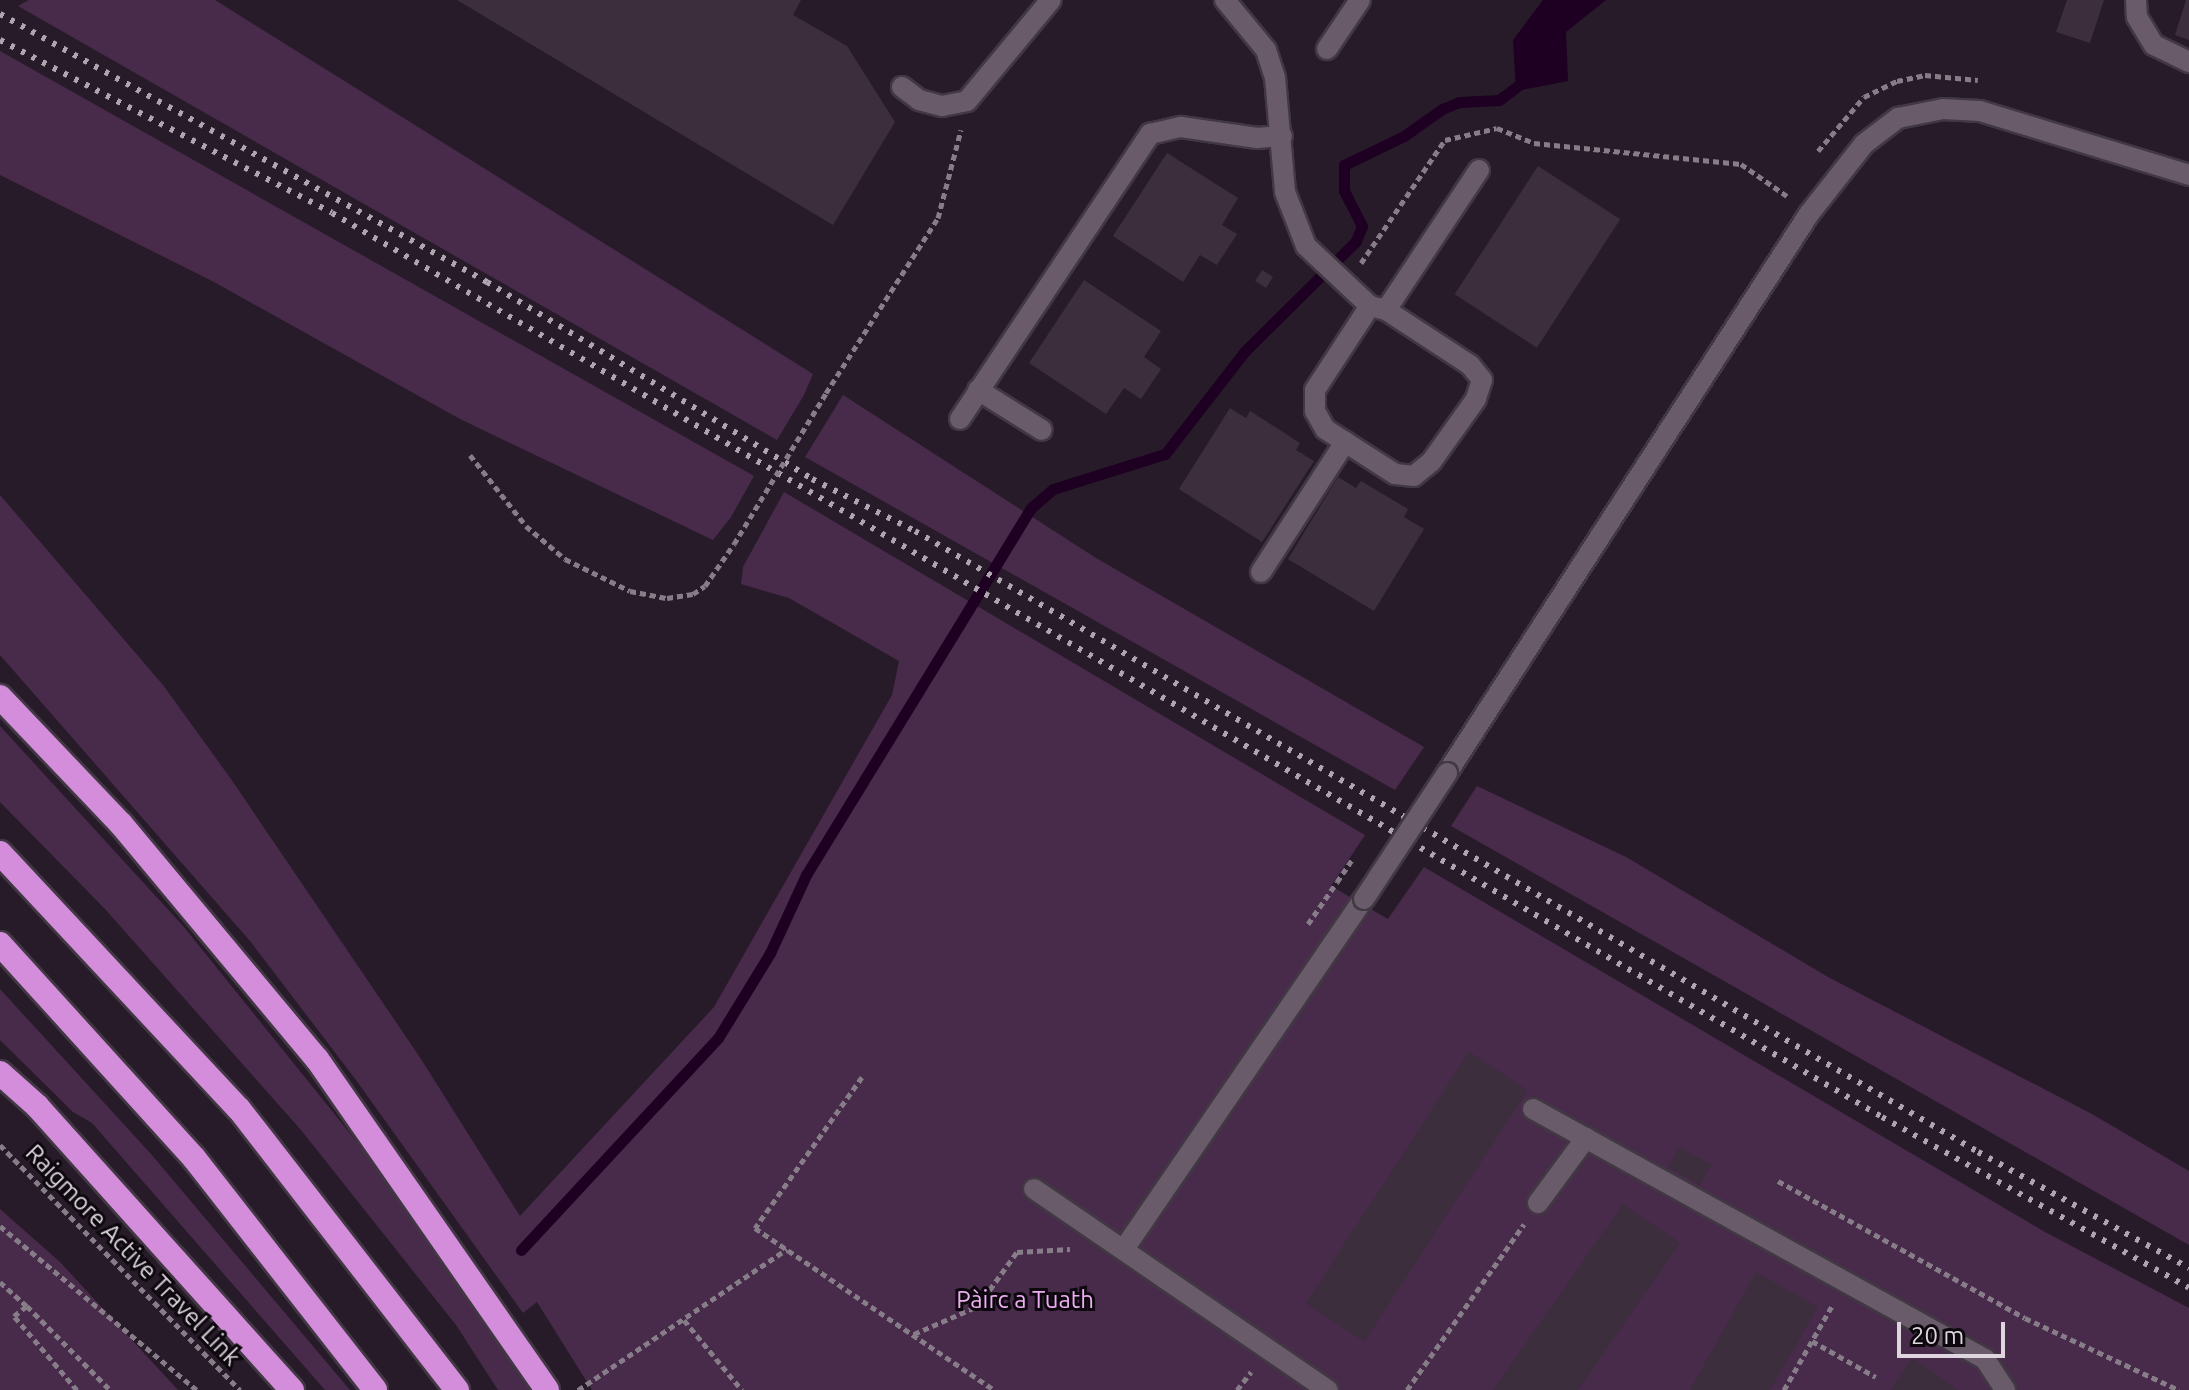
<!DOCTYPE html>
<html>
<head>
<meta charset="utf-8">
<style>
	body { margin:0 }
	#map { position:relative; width:2189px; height:1390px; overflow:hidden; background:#281b29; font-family:Ubuntu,sans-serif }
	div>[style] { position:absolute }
	.green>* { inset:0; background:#482a4b }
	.water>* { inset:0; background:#1e0022 }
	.stream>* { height:11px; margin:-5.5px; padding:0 5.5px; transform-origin:5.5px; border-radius:5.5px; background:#1e0022 }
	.building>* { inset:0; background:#3c2e3d; transform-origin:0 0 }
	.path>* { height:5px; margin-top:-2.5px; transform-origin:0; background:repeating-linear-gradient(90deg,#877d88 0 6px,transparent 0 10px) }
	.roads { filter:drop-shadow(2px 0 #413843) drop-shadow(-2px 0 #413843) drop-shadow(0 2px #413843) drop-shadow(0 -2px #413843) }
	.minor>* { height:20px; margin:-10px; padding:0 10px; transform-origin:10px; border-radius:10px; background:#6a5b6b }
	.highway>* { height:24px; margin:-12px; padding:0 12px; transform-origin:12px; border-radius:12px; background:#d48ddb }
	.rail>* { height:6px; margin-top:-3px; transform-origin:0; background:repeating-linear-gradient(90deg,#afa5b0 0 4px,transparent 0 12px) }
	.path-bridge>* { height:5px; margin-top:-2.5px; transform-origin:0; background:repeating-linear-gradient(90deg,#877d88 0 6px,transparent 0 10px) }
	.bridges { filter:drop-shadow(2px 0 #413843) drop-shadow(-2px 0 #413843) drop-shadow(0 2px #413843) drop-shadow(0 -2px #413843) }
	.minor-bridge>* { height:20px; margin:-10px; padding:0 10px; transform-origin:10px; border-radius:10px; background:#6a5b6b }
	span { translate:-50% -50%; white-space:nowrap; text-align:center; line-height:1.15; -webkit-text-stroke:6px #0d080e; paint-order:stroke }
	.street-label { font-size:24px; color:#ded5df }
	.park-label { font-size:24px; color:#edaef3 }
	.scale { position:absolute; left:1897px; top:1322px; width:108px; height:36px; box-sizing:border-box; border:4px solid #ded5df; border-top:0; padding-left:10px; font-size:24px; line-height:28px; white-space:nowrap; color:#ded5df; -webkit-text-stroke:6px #0d080e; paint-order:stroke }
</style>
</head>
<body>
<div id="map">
	<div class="green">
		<div style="clip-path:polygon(29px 0,215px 0,813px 374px,804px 395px,777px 440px,18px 6px)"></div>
		<div style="clip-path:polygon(0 51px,754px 476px,731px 517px,713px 540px,460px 419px,214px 282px,0 175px)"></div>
		<div style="clip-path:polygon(843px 395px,1096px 558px,1424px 747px,1395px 790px,805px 457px)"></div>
		<div style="clip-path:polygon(784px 492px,1365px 835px,1331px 886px,1388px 919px,1424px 867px,2045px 1232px,2189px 1308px,2189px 1390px,592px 1390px,537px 1302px,523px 1313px,356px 1080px,250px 941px,0 655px,0 495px,163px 685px,231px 779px,419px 1056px,520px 1216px,714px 1007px,892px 695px,899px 661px,789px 598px,741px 584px,743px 567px)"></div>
		<div style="clip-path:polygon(0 726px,184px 927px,365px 1152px,530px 1390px,498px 1390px,456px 1325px,301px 1130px,105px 909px,0 802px)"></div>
		<div style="clip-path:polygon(1477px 786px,1626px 857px,1828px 977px,2092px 1114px,2189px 1171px,2189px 1245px,1451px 826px)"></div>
		<div style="clip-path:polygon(0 989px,151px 1154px,350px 1390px,325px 1390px,92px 1123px,73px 1112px,0 1040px)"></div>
		<div style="clip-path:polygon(0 1209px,60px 1262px,178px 1390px,0 1390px)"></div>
	</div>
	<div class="water">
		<div style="clip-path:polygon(1543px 0,1606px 0,1566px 32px,1568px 81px,1516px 91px,1513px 40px)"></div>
	</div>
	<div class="stream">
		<div style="left:521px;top:1250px;width:289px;rotate:-47.1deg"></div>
		<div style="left:718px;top:1038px;width:100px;rotate:-58.5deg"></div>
		<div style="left:770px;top:953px;width:86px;rotate:-65.2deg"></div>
		<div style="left:806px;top:875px;width:430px;rotate:-58.5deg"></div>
		<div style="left:1031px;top:508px;width:29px;rotate:-41deg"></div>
		<div style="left:1053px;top:489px;width:117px;rotate:-17.4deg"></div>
		<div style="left:1165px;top:454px;width:130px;rotate:-52.2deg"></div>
		<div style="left:1245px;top:351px;width:156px;rotate:-44.7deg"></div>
		<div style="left:1356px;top:241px;width:16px;rotate:-68deg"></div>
		<div style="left:1362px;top:226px;width:39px;rotate:-117deg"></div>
		<div style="left:1344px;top:191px;width:26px;rotate:-90deg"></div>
		<div style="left:1344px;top:165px;width:67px;rotate:-25.8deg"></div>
		<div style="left:1404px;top:136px;width:47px;rotate:-35.4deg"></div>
		<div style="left:1442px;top:109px;width:18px;rotate:-22deg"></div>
		<div style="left:1459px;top:102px;width:40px;rotate:-2.9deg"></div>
		<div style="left:1499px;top:100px;width:31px;rotate:-37deg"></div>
	</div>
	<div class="building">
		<div style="clip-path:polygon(457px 0,801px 0,793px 15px,847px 46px,895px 122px,833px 225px)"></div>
		<div style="clip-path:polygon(2067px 0,2104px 0,2090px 43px,2056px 32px)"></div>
		<div style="clip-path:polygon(2186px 0,2189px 0,2189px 40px,2175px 35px)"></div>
		<div style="clip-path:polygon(1167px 153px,1238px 198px,1222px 225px,1237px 234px,1217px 265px,1200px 255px,1183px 282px,1113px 236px)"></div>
		<div style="left:1538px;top:166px;width:98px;height:153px;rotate:33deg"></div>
		<div style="left:1262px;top:270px;width:13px;height:13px;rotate:32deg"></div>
		<div style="clip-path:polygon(1084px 280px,1161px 331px,1144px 357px,1161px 369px,1141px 399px,1124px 388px,1106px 414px,1029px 363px)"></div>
		<div style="clip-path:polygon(1230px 408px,1246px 418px,1250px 411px,1300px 443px,1296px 450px,1314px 461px,1262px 542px,1179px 489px)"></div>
		<div style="clip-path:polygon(1338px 477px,1356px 488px,1361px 481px,1408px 509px,1404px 517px,1424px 529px,1374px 611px,1288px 559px)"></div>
		<div style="left:1469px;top:1052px;width:70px;height:300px;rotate:33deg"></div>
		<div style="left:1679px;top:1147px;width:37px;height:23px;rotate:29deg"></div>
		<div style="clip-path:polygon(1623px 1204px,1680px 1243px,1578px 1390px,1493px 1390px)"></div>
		<div style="clip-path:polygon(1756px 1272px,1818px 1307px,1770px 1390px,1690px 1390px)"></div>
		<div style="clip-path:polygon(1912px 1358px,1958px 1390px,1890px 1390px)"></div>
	</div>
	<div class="path">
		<div style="left:1818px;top:151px;width:71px;rotate:-49.6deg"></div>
		<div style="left:1864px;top:97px;width:37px;rotate:-26deg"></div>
		<div style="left:1897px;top:81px;width:29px;rotate:-12deg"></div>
		<div style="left:1925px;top:75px;width:53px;rotate:5.4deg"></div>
		<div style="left:1361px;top:263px;width:149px;rotate:-55.7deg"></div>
		<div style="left:1445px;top:140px;width:53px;rotate:-13deg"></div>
		<div style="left:1497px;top:128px;width:40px;rotate:22deg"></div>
		<div style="left:1534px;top:143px;width:208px;rotate:5.8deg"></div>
		<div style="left:1741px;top:164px;width:56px;rotate:34.8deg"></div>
		<div style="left:826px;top:393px;width:208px;rotate:-57.4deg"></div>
		<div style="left:938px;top:218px;width:91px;rotate:-75.4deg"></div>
		<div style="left:470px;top:455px;width:90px;rotate:51.7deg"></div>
		<div style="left:526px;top:526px;width:51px;rotate:40.2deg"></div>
		<div style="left:565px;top:559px;width:72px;rotate:26.2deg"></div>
		<div style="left:630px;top:591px;width:38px;rotate:11deg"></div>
		<div style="left:667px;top:598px;width:26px;rotate:-9deg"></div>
		<div style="left:693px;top:594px;width:14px;rotate:-34deg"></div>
		<div style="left:705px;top:586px;width:51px;rotate:-55.4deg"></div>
		<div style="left:1308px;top:924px;width:51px;rotate:-55.4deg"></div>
		<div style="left:862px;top:1077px;width:185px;rotate:125.3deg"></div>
		<div style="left:755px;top:1228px;width:289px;rotate:34.1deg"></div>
		<div style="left:0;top:1145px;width:343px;rotate:45.6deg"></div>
		<div style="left:1778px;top:1181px;width:282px;rotate:29deg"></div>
		<div style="left:2025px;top:1318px;width:170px;rotate:25.1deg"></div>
		<div style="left:0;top:1226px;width:256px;rotate:39.8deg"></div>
		<div style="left:0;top:1282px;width:36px;rotate:42deg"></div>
		<div style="left:684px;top:1320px;width:91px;rotate:50.4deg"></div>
		<div style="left:914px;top:1334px;width:70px;rotate:-23.6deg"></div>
		<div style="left:978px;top:1306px;width:67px;rotate:-54.2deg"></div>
		<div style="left:1017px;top:1252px;width:53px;rotate:-3.2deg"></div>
		<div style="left:1812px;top:1341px;width:73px;rotate:29.4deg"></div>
		<div style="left:77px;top:1390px;width:97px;rotate:-130.4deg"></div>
		<div style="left:14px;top:1316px;width:16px;rotate:-38deg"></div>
		<div style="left:27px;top:1306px;width:118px;rotate:45.3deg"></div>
		<div style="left:578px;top:1390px;width:252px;rotate:-34deg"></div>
		<div style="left:1237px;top:1390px;width:23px;rotate:-52deg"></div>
		<div style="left:1407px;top:1390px;width:203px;rotate:-54.8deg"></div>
		<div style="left:1784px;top:1390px;width:99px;rotate:-60.3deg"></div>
	</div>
	<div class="roads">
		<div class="minor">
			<div style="left:1225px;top:0;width:65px;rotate:50.6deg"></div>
			<div style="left:1266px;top:50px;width:28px;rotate:72deg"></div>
			<div style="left:1275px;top:77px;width:115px;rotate:85deg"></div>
			<div style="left:1285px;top:192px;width:58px;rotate:68.7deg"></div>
			<div style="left:1306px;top:246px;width:88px;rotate:43.2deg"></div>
			<div style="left:1370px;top:306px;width:16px;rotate:14deg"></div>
			<div style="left:1386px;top:310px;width:100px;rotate:33.2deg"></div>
			<div style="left:1470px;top:365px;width:19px;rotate:51deg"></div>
			<div style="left:1482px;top:380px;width:20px;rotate:108deg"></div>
			<div style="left:1476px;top:399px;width:77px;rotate:125.5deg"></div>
			<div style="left:1431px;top:462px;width:22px;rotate:141deg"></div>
			<div style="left:1414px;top:476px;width:19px;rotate:-174deg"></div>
			<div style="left:1395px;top:474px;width:83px;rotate:-147.3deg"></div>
			<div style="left:1325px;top:429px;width:21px;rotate:-119deg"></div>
			<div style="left:1315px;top:411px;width:21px;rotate:-90deg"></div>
			<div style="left:1315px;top:390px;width:100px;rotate:-56.8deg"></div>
			<div style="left:2136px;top:0;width:17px;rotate:87deg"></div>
			<div style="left:2137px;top:17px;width:33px;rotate:59deg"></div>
			<div style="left:2154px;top:45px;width:39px;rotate:26deg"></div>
			<div style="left:1327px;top:49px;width:59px;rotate:-56deg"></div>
			<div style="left:902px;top:87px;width:21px;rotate:37deg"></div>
			<div style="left:919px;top:100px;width:24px;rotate:15deg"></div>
			<div style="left:942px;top:106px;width:25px;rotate:-11deg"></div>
			<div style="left:967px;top:101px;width:131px;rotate:-50.3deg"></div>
			<div style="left:1386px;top:310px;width:168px;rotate:-56.4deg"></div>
			<div style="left:978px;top:390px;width:75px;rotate:32deg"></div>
			<div style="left:960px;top:419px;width:343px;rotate:-56.3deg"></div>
			<div style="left:1150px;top:134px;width:32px;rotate:-13deg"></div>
			<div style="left:1181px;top:127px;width:77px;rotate:8.2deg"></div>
			<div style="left:1257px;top:138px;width:25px;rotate:-5deg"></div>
			<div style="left:1261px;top:572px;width:155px;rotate:-57.1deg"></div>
			<div style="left:1447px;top:773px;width:666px;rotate:-57.07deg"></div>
			<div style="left:1809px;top:214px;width:89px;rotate:-51.8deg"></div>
			<div style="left:1864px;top:144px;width:43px;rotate:-37.4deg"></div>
			<div style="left:1898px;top:118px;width:46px;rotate:-11.3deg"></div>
			<div style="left:1943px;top:109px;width:37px;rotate:3deg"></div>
			<div style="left:1980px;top:111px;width:219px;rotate:17deg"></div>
			<div style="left:1533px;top:1109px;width:517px;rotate:28.95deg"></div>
			<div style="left:1985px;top:1359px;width:37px;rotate:57deg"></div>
			<div style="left:1034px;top:1189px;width:356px;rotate:34.4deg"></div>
			<div style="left:1538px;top:1203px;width:81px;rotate:-53.6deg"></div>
			<div style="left:1124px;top:1249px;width:424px;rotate:-55.6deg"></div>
		</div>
		<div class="highway">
			<div style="left:0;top:697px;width:175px;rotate:46.4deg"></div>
			<div style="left:121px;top:824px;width:306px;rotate:50.2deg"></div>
			<div style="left:317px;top:1059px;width:403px;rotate:55.2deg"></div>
			<div style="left:0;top:853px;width:350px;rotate:47deg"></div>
			<div style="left:239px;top:1109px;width:356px;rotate:52.2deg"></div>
			<div style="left:0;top:944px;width:289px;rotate:47.8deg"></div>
			<div style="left:194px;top:1158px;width:294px;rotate:52deg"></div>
			<div style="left:0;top:1073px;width:50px;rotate:41.7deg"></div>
			<div style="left:37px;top:1106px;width:382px;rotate:48.1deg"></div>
		</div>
	</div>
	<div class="rail">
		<div style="left:0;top:14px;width:556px;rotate:28.82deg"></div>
		<div style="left:487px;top:282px;width:380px;rotate:31.2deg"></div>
		<div style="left:812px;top:479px;width:115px;rotate:26.8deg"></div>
		<div style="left:915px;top:531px;width:1231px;rotate:30.29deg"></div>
		<div style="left:1978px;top:1152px;width:241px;rotate:28.8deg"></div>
		<div style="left:0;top:40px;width:374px;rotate:27.5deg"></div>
		<div style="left:332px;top:213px;width:1794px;rotate:30.25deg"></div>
		<div style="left:1882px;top:1117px;width:351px;rotate:29.1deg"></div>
	</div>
	<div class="path-bridge">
		<div style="left:734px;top:544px;width:177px;rotate:-58.6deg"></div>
		<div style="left:1337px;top:882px;width:29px;rotate:-56deg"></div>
	</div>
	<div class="bridges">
		<div class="minor-bridge">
			<div style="left:1364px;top:899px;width:151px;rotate:-56.6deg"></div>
		</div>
	</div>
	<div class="street-label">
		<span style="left:133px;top:1255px;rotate:46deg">Raigmore Active Travel Link</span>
	</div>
	<div class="park-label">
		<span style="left:1025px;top:1300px">Pàirc a Tuath</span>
	</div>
	<div class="scale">20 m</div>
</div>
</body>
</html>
